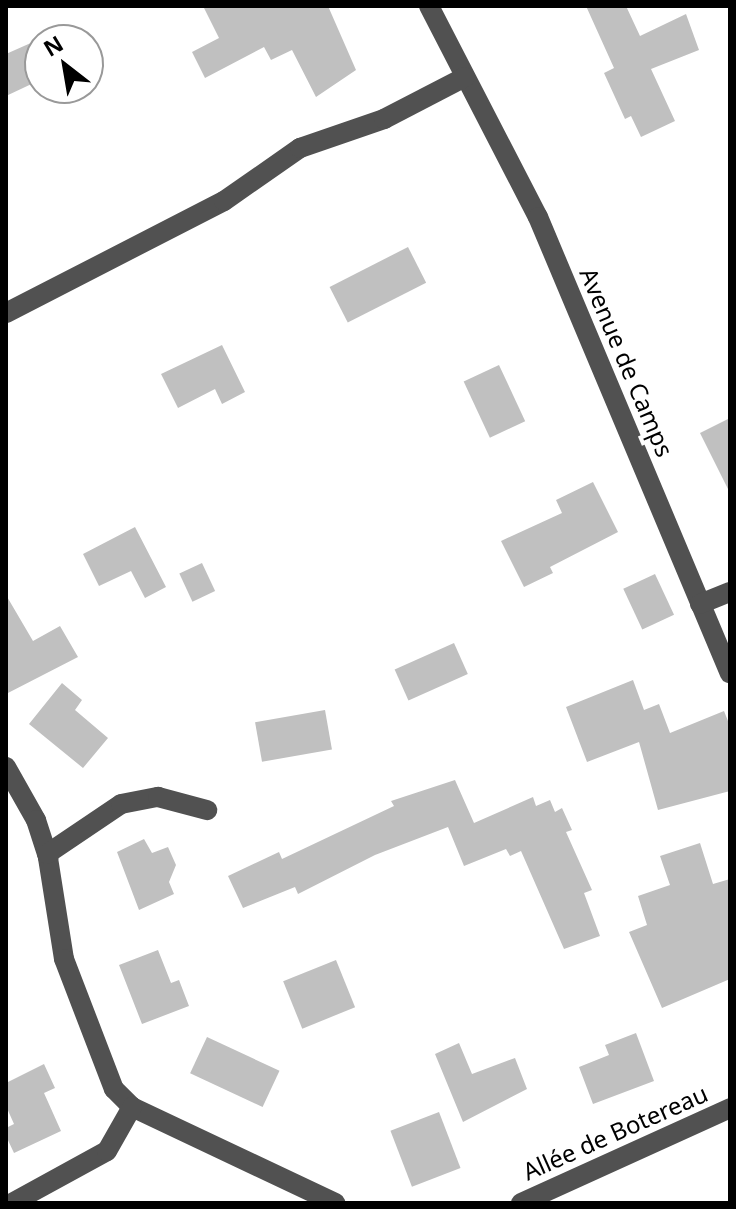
<!DOCTYPE html>
<html>
<head>
<meta charset="utf-8">
<style>
	body { margin:0 }
	#map { position:relative; width:736px; height:1209px; overflow:hidden; background:#fff; font-family:"Noto Sans",sans-serif }
	div>[style] { position:absolute }
	.building>* { inset:0; background:#c0c0c0; transform-origin:0 0 }
	.minor>* { height:20px; margin:-10px; padding:0 10px; transform-origin:10px; border-radius:10px; background:#515151 }
	span { translate:-50% -50%; white-space:nowrap; text-align:center; line-height:1.15; -webkit-text-stroke:8px #fff; paint-order:stroke }
	.street-label { font-size:24px; color:#000 }
	.frame { position:absolute; inset:0; border:8px solid #000; pointer-events:none }
	.north { position:absolute; left:24px; top:24px; width:80px; height:80px; box-sizing:border-box; background:#fff; border:2px solid #999; border-radius:50%; rotate:329deg; font-size:22px; font-weight:700; line-height:32px; text-align:center; color:#000 }
	.north::after { content:''; display:block; margin:auto; width:28px; height:36px; background:#000; clip-path:polygon(50% 0,100% 100%,50% 72%,0 100%) }
</style>
</head>
<body>
<div id="map">
	<div class="building">
		<div style="clip-path:polygon(203px 6px,328px 6px,356px 70px,316px 97px,292px 50px,271px 60px,264px 47px,205px 78px,192px 52px,219px 38px)"></div>
		<div style="clip-path:polygon(586px 6px,626px 6px,640px 36px,686px 14px,699px 50px,651px 69px,675px 121px,641px 137px,631px 116px,625px 119px,604px 73px,614px 68px)"></div>
		<div style="clip-path:polygon(33px 42px,40px 57px,40px 80px,6px 96px,6px 54px)"></div>
		<div style="left:408px;top:247px;width:40px;height:88px;rotate:63deg"></div>
		<div style="clip-path:polygon(222px 345px,245px 392px,222px 404px,215px 389px,178px 408px,161px 374px)"></div>
		<div style="left:499px;top:365px;width:62px;height:39px;rotate:65deg"></div>
		<div style="clip-path:polygon(730px 418px,730px 493px,700px 433px)"></div>
		<div style="clip-path:polygon(593px 482px,618px 532px,550px 567px,553px 573px,524px 587px,501px 541px,562px 513px,556px 500px)"></div>
		<div style="clip-path:polygon(135px 527px,166px 587px,145px 598px,131px 571px,99px 586px,83px 554px)"></div>
		<div style="left:202px;top:563px;width:31px;height:25px;rotate:65deg"></div>
		<div style="left:655px;top:574px;width:45px;height:35px;rotate:65deg"></div>
		<div style="clip-path:polygon(6px 595px,33px 641px,60px 626px,78px 657px,6px 694px)"></div>
		<div style="left:454px;top:643px;width:34px;height:65px;rotate:66deg"></div>
		<div style="clip-path:polygon(633px 680px,644px 710px,659px 704px,670px 733px,724px 711px,730px 726px,730px 791px,658px 810px,639px 742px,587px 762px,566px 707px)"></div>
		<div style="clip-path:polygon(62px 683px,82px 700px,75px 710px,108px 738px,83px 768px,29px 724px)"></div>
		<div style="left:325px;top:710px;width:40px;height:71px;rotate:80deg"></div>
		<div style="clip-path:polygon(455px 780px,474px 823px,533px 797px,536px 806px,550px 800px,555px 812px,562px 808px,572px 830px,566px 832px,592px 890px,584px 893px,600px 936px,564px 949px,521px 851px,510px 856px,506px 849px,464px 866px,448px 827px,375px 855px,298px 894px,295px 887px,243px 908px,228px 876px,279px 852px,282px 859px,394px 806px,391px 801px)"></div>
		<div style="clip-path:polygon(144px 839px,152px 853px,168px 847px,176px 865px,169px 882px,174px 894px,139px 910px,117px 852px)"></div>
		<div style="clip-path:polygon(700px 843px,713px 884px,730px 879px,730px 979px,662px 1008px,629px 932px,647px 925px,638px 896px,670px 885px,660px 856px)"></div>
		<div style="clip-path:polygon(158px 950px,171px 983px,179px 980px,189px 1006px,142px 1024px,119px 965px)"></div>
		<div style="left:336px;top:960px;width:51px;height:57px;rotate:68deg"></div>
		<div style="clip-path:polygon(636px 1033px,654px 1081px,593px 1104px,579px 1067px,609px 1055px,605px 1045px)"></div>
		<div style="left:207px;top:1037px;width:80px;height:40px;rotate:25deg"></div>
		<div style="clip-path:polygon(459px 1043px,472px 1074px,515px 1058px,527px 1089px,463px 1122px,435px 1054px)"></div>
		<div style="clip-path:polygon(44px 1064px,55px 1088px,44px 1093px,61px 1131px,14px 1153px,6px 1136px,6px 1128px,14px 1124px,6px 1106px,6px 1083px)"></div>
		<div style="left:439px;top:1112px;width:60px;height:52px;rotate:69deg"></div>
	</div>
	<div class="minor">
		<div style="left:429px;top:6px;width:237px;rotate:62.7deg"></div>
		<div style="left:538px;top:217px;width:495px;rotate:67.2deg"></div>
		<div style="left:6px;top:313px;width:245px;rotate:-27.2deg"></div>
		<div style="left:224px;top:201px;width:93px;rotate:-34.9deg"></div>
		<div style="left:300px;top:148px;width:89px;rotate:-19deg"></div>
		<div style="left:384px;top:119px;width:91px;rotate:-27.4deg"></div>
		<div style="left:700px;top:604px;width:32px;rotate:-22deg"></div>
		<div style="left:6px;top:767px;width:61px;rotate:60.5deg"></div>
		<div style="left:36px;top:820px;width:40px;rotate:72deg"></div>
		<div style="left:48px;top:858px;width:102px;rotate:81deg"></div>
		<div style="left:64px;top:959px;width:139px;rotate:69deg"></div>
		<div style="left:114px;top:1089px;width:25px;rotate:45deg"></div>
		<div style="left:132px;top:1107px;width:225px;rotate:25.3deg"></div>
		<div style="left:47px;top:854px;width:89px;rotate:-34deg"></div>
		<div style="left:121px;top:804px;width:38px;rotate:-11deg"></div>
		<div style="left:158px;top:797px;width:51px;rotate:14.9deg"></div>
		<div style="left:12px;top:1203px;width:108px;rotate:-28.7deg"></div>
		<div style="left:107px;top:1151px;width:51px;rotate:-60.4deg"></div>
		<div style="left:521px;top:1203px;width:230px;rotate:-24.4deg"></div>
	</div>
	<div class="street-label">
		<span style="left:627px;top:362px;rotate:67deg">Avenue de Camps</span>
		<span style="left:615px;top:1132px;rotate:-24deg">Allée de Botereau</span>
	</div>
	<div class="frame"></div>
	<div class="north">N</div>
</div>
</body>
</html>
